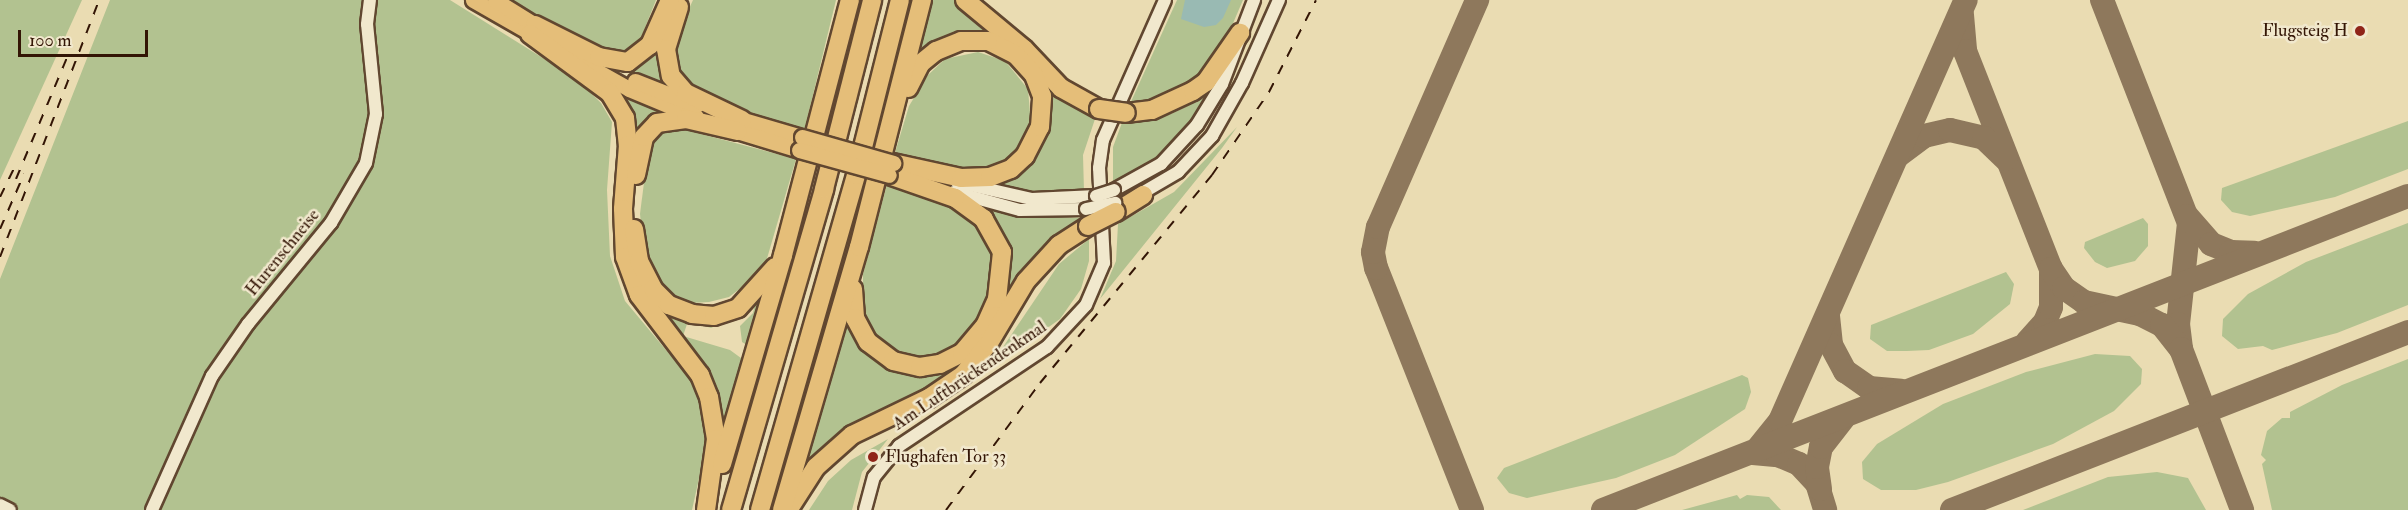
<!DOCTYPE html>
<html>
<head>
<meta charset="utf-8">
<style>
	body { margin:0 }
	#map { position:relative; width:2408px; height:510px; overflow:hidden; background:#eadcb2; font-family:"IM FELL Double Pica",serif }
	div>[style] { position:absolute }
	.green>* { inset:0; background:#b2c290 }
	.water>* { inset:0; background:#99bab3 }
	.taxiway>* { height:24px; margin:-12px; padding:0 12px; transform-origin:12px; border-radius:12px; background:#8e785c }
	.roads { filter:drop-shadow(2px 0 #614730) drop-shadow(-2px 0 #614730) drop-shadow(0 2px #614730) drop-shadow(0 -2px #614730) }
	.minor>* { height:12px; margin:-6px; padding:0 6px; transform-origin:6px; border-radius:6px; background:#f1e8cd }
	.major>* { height:15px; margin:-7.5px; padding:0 7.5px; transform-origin:7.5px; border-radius:7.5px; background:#e5be79 }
	.highway>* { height:18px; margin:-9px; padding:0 9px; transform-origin:9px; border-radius:9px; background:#e5be79 }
	.rail>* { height:2px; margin-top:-1px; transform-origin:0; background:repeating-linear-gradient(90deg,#331505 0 10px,transparent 0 20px) }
	.bridges { filter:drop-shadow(2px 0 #614730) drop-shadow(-2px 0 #614730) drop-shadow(0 2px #614730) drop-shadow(0 -2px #614730) }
	.minor-bridge>* { height:12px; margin:-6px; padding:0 6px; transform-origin:6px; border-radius:6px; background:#f1e8cd }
	.major-bridge>* { height:15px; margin:-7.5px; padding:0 7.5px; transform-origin:7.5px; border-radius:7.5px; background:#e5be79 }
	.highway-bridge>* { height:18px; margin:-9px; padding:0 9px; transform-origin:9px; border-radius:9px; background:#e5be79 }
	.dots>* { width:16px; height:16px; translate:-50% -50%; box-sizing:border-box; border:3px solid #f1e8cd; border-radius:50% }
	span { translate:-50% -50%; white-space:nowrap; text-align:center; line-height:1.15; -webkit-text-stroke:5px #f1e8cd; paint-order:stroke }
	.poi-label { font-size:18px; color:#331505 }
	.right { translate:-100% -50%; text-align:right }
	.left { translate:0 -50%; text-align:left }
	.street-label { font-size:18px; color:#331505 }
	.scale { position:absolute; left:18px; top:30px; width:130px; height:27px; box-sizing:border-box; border:3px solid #331505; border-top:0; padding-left:8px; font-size:18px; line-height:21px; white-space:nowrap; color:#331505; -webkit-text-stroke:4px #f1e8cd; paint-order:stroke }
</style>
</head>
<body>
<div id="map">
	<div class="green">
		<div style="clip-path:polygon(0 0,82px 0,0 180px)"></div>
		<div style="clip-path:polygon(110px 0,450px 0,578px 80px,601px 103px,612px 122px,607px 190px,610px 256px,625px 301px,691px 380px,700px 399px,706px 447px,692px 510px,0 510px,0 279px)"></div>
		<div style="clip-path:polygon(511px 0,656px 0,639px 43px,620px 53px,607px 52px,559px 29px)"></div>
		<div style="clip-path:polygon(693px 0,836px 0,804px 132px,731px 107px,694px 87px,679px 74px,674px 50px,677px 35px)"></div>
		<div style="clip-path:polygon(929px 0,959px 0,1002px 36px,981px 35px,908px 78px)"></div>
		<div style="clip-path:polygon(1177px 0,1243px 0,1222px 49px,1205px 72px,1159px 101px,1129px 106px)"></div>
		<div style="clip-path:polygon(667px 19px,673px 90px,622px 68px)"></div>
		<div style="clip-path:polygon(978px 52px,1005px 61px,1028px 89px,1031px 125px,1017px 154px,1002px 166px,965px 173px,894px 156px,909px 106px,928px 75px,945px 59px)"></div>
		<div style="clip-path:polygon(1214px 84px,1190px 127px,1159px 158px,1113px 183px,1113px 147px,1123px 120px,1171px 114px,1189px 105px)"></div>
		<div style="clip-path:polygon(612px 88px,665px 114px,652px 116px,640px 125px,633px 147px)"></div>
		<div style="clip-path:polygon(1050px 89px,1065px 103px,1096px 116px,1083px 155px,1084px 191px,1038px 194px,1009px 191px,988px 183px,1003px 181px,1025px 168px,1037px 155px,1046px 137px,1046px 92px)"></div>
		<div style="clip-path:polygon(2408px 121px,2408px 169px,2335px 197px,2250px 216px,2232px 212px,2221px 200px,2222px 188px)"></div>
		<div style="clip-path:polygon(1237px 127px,1222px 148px,1100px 299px,1116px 261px,1118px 224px,1174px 192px)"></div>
		<div style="clip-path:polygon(678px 128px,796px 159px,766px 262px,754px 278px,729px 297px,709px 302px,691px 303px,666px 293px,651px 276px,644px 250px,640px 214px,648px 151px,661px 130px)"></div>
		<div style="clip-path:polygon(887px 184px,962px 209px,976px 221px,993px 251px,996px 267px,986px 312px,954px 350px,938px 357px,903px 359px,872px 334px,863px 310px,863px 274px)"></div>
		<div style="clip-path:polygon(975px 202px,1030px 216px,1087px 218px,1038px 254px,959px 369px,915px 398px,844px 429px,801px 475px,848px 305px,869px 351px,951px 365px,1005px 288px)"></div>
		<div style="clip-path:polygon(2143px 218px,2148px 224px,2148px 246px,2135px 261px,2107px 268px,2095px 262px,2084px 248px,2085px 242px)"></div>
		<div style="clip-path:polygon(2408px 223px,2408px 305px,2337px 333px,2272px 350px,2263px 346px,2238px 349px,2222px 336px,2223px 319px,2248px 294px,2306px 262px)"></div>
		<div style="clip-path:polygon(1089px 239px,1089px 261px,1081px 289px,1060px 319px,973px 381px,999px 353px,1059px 264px)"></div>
		<div style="clip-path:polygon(630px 247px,671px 312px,743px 313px,711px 328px,688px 321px,683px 336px,730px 350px,745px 361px,723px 443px,721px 421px,655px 312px)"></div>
		<div style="clip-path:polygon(2006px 272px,2014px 284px,2010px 304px,1973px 334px,1929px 350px,1907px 351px,1887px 351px,1870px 339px,1871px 325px)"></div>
		<div style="clip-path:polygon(767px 288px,750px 347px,742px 342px,740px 326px,753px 313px,756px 300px)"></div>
		<div style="clip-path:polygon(2095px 354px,2130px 356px,2142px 369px,2141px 384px,2114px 411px,2053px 444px,1948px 482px,1916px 490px,1881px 490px,1863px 479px,1862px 462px,1877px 444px,1943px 404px,2026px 372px)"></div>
		<div style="clip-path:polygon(2408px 359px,2408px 510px,2272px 510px,2262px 464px,2266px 460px,2261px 455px,2267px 431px,2282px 418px,2290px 418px,2290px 412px,2342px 385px)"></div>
		<div style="clip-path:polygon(1742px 375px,1748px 378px,1751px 392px,1745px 409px,1675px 455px,1616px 478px,1527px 498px,1509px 493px,1497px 478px,1504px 468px)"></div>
		<div style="clip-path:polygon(888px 439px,862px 472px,852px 510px,809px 510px,828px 481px,851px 460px)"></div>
		<div style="clip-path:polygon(2157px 472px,2188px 478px,2206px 510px,2023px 510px,2108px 477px)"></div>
		<div style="clip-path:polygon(1737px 495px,1740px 499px,1747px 495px,1769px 497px,1781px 510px,1682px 510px)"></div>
	</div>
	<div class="water">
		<div style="clip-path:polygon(1185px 0,1231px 0,1223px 18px,1216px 25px,1204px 27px,1181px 19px)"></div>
	</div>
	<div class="taxiway">
		<div style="left:2102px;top:0;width:239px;rotate:68.7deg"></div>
		<div style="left:2189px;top:223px;width:102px;rotate:96.2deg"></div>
		<div style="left:2178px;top:324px;width:25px;rotate:83deg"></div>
		<div style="left:1962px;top:15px;width:36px;rotate:85deg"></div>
		<div style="left:1965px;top:51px;width:234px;rotate:68.5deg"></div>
		<div style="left:1899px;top:155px;width:31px;rotate:-37deg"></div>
		<div style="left:1924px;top:136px;width:27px;rotate:-13deg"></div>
		<div style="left:1950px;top:130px;width:35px;rotate:13deg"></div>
		<div style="left:1984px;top:138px;width:30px;rotate:44deg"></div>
		<div style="left:2187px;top:216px;width:37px;rotate:49deg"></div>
		<div style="left:2211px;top:244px;width:22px;rotate:22deg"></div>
		<div style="left:2231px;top:252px;width:23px;rotate:2deg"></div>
		<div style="left:1828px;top:316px;width:29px;rotate:84deg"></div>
		<div style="left:1831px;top:345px;width:30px;rotate:62deg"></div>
		<div style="left:1845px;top:371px;width:29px;rotate:35deg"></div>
		<div style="left:1869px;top:388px;width:32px;rotate:5deg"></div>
		<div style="left:2027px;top:342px;width:27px;rotate:-48deg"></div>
		<div style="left:2045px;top:322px;width:16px;rotate:-68deg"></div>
		<div style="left:2051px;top:307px;width:38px;rotate:-90deg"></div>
		<div style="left:2051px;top:269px;width:23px;rotate:56deg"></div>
		<div style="left:2064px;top:288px;width:24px;rotate:35deg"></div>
		<div style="left:2084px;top:302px;width:57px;rotate:12.1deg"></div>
		<div style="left:2140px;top:314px;width:25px;rotate:27deg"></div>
		<div style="left:2162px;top:325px;width:31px;rotate:52deg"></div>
		<div style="left:2181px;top:349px;width:172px;rotate:69.2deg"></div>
		<div style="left:1759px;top:447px;width:33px;rotate:-51deg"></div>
		<div style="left:1780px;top:421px;width:460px;rotate:-66.2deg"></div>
		<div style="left:1753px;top:453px;width:25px;rotate:5deg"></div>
		<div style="left:1778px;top:455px;width:23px;rotate:23deg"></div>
		<div style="left:1799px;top:464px;width:26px;rotate:47deg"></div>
		<div style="left:1817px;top:483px;width:28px;rotate:73deg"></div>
		<div style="left:1820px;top:489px;width:22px;rotate:-98deg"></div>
		<div style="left:1817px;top:467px;width:20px;rotate:-79deg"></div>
		<div style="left:1821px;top:447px;width:36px;rotate:-52deg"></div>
		<div style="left:1472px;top:510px;width:260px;rotate:-111.6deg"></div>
		<div style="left:1376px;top:268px;width:16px;rotate:-101deg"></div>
		<div style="left:1373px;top:252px;width:25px;rotate:-79deg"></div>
		<div style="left:1378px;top:227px;width:248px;rotate:-66.4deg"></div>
		<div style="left:1603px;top:510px;width:864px;rotate:-21.31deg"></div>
		<div style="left:1952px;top:510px;width:490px;rotate:-21.3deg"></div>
	</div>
	<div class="roads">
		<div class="minor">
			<div style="left:957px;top:182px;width:77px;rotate:12.8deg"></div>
			<div style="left:1032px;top:199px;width:64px;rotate:-2.7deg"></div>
			<div style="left:1114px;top:190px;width:54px;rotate:-29deg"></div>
			<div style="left:1161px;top:164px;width:53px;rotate:-47.3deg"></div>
			<div style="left:1197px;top:125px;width:48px;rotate:-58.6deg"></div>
			<div style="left:1222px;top:84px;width:90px;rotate:-69.1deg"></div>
			<div style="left:954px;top:192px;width:68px;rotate:15.3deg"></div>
			<div style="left:1020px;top:210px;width:66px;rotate:-0.9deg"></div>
			<div style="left:1137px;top:196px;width:48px;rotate:-30.3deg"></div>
			<div style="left:1178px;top:172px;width:50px;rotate:-46.6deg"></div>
			<div style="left:1212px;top:136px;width:61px;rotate:-60.5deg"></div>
			<div style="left:1242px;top:83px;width:91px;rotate:-66deg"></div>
			<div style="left:0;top:505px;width:11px;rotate:27deg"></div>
			<div style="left:152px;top:510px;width:147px;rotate:-65.9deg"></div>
			<div style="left:212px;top:376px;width:63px;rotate:-55.3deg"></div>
			<div style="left:248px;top:324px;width:131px;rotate:-50.6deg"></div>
			<div style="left:331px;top:223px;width:69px;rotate:-59.7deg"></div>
			<div style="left:366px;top:163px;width:50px;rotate:-78.5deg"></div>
			<div style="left:376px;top:114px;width:90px;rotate:-95.7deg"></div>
			<div style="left:367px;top:24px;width:24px;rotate:-83deg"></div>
			<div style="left:865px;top:510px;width:34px;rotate:-75deg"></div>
			<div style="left:874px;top:477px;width:40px;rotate:-51deg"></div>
			<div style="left:899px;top:446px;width:178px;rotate:-33.8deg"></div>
			<div style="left:1047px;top:347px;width:57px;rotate:-47.1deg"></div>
			<div style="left:1086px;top:305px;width:46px;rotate:-66.8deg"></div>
			<div style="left:1104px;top:263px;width:95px;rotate:-93deg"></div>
			<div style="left:1099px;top:168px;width:28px;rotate:-82deg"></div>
			<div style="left:1103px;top:140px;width:153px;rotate:-66.1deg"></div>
		</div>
		<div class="major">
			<div style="left:473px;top:0;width:78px;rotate:29.8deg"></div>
			<div style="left:495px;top:0;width:47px;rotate:32deg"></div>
			<div style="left:572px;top:57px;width:65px;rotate:29.3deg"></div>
			<div style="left:629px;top:89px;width:73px;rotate:22.7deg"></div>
			<div style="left:635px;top:81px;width:66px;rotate:21.5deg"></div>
			<div style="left:733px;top:117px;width:72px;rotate:16.2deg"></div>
			<div style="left:727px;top:128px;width:75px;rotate:17deg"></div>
		</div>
		<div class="highway">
			<div style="left:965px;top:0;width:77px;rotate:39.7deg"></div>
			<div style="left:1024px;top:49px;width:54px;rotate:46.5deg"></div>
			<div style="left:1061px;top:88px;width:43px;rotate:28.9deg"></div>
			<div style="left:679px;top:7px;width:44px;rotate:107.2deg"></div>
			<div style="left:666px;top:49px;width:27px;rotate:80deg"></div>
			<div style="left:671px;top:76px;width:23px;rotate:49deg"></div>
			<div style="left:686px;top:93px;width:62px;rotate:25.7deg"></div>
			<div style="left:535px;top:25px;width:72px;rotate:26.6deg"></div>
			<div style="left:599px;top:57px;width:29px;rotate:10deg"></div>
			<div style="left:628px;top:62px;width:28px;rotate:-38deg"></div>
			<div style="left:650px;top:45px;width:49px;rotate:-66deg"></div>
			<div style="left:530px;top:34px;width:99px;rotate:36.4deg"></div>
			<div style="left:610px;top:93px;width:29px;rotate:59deg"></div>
			<div style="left:625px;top:118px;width:27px;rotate:84deg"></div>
			<div style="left:628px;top:145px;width:64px;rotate:94.5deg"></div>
			<div style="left:623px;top:209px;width:48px;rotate:87.6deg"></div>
			<div style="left:625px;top:257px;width:40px;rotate:69.8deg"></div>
			<div style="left:639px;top:295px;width:101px;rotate:52.7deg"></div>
			<div style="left:700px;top:375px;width:24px;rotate:68deg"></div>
			<div style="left:709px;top:397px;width:43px;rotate:80.5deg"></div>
			<div style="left:716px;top:439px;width:72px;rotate:98deg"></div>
			<div style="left:1126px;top:113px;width:26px;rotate:-7deg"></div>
			<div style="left:1152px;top:110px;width:45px;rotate:-24.9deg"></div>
			<div style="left:1193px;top:91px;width:16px;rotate:-35deg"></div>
			<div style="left:1206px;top:82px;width:60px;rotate:-55.2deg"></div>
			<div style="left:893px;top:163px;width:70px;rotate:12.4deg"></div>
			<div style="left:961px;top:178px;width:29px;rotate:-2deg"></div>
			<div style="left:990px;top:177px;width:22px;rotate:-21deg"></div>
			<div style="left:1011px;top:169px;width:19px;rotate:-43deg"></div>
			<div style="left:1025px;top:156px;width:33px;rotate:-63deg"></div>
			<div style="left:1040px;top:127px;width:31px;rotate:-86deg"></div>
			<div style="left:1042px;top:96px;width:22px;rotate:-111deg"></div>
			<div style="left:1034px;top:75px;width:27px;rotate:-132deg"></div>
			<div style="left:1016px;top:55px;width:31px;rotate:-153deg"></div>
			<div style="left:988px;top:41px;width:27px;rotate:180deg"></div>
			<div style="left:961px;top:41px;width:27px;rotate:158deg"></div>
			<div style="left:936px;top:51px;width:19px;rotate:141deg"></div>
			<div style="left:921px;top:63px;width:28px;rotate:117deg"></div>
			<div style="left:636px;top:175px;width:39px;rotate:-78deg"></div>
			<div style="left:644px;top:137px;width:19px;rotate:-47deg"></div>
			<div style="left:657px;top:123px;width:29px;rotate:-8deg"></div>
			<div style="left:686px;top:119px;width:53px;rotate:13deg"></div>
			<div style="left:1116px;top:212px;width:32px;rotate:-32deg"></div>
			<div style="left:634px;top:229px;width:32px;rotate:81deg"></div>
			<div style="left:639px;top:261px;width:31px;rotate:63deg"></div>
			<div style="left:653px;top:289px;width:23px;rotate:45deg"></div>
			<div style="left:669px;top:305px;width:25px;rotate:21deg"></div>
			<div style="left:692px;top:314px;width:22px;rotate:5deg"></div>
			<div style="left:714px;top:316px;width:25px;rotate:-18deg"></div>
			<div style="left:738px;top:308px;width:55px;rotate:-47.9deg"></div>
			<div style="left:853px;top:289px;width:29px;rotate:86deg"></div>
			<div style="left:855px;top:318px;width:27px;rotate:62deg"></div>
			<div style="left:868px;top:342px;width:31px;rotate:37deg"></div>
			<div style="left:893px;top:361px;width:28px;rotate:13deg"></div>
			<div style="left:920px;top:367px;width:20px;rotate:-9deg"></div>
			<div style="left:940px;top:364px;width:25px;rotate:-27deg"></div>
			<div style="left:962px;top:353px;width:35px;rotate:-50deg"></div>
			<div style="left:985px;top:326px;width:30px;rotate:-66deg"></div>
			<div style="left:997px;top:299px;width:47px;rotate:-83.9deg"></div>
			<div style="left:1002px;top:252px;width:38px;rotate:-119deg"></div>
			<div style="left:984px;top:219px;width:36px;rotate:-144deg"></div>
			<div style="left:955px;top:198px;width:70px;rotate:-160.8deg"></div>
			<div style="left:722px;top:464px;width:218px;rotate:-73.7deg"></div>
			<div style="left:783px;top:255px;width:264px;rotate:-75.3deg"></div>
			<div style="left:789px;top:509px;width:50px;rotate:-57.3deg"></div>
			<div style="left:816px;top:467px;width:48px;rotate:-41.6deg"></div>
			<div style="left:852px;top:435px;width:85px;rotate:-25.7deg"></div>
			<div style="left:929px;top:398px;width:41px;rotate:-34.1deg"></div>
			<div style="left:963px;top:375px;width:41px;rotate:-50.9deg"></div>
			<div style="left:989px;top:343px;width:72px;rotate:-59.2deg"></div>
			<div style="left:1026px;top:281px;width:49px;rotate:-47.5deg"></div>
			<div style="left:1059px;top:245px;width:35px;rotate:-33deg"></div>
			<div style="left:731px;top:510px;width:334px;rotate:-73.8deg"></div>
			<div style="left:824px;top:189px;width:195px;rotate:-75.7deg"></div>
			<div style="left:760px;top:510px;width:348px;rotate:-74deg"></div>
			<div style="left:856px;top:175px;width:180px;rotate:-75.9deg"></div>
			<div style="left:782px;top:510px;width:274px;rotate:-73.7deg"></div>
			<div style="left:859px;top:247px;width:255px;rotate:-75.7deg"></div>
		</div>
	</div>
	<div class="rail">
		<div style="left:16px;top:179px;width:134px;rotate:-67.2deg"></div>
		<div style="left:0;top:197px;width:34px;rotate:-64deg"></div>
		<div style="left:0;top:229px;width:60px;rotate:-66.4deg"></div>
		<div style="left:0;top:257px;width:275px;rotate:-68.9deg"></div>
		<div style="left:946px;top:510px;width:158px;rotate:-53.5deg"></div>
		<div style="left:1040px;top:383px;width:270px;rotate:-50.4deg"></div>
		<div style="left:1212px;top:175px;width:101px;rotate:-55.5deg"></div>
		<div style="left:1269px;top:92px;width:103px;rotate:-62.9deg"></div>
	</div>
	<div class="bridges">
		<div class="minor-bridge">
			<div style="left:1096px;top:196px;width:19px;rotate:-18deg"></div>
			<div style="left:1086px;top:209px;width:30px;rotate:-12deg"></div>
		</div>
		<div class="major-bridge">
			<div style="left:802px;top:137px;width:95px;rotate:15.9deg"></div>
			<div style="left:799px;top:150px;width:93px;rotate:15.5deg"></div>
		</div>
		<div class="highway-bridge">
			<div style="left:1099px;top:109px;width:27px;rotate:8deg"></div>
			<div style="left:1088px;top:226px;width:31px;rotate:-27deg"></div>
		</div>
	</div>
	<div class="dots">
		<div style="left:2360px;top:31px;background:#8f2418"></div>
		<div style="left:873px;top:457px;background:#8f2418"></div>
	</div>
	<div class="poi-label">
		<span class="right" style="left:2348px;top:31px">Flugsteig H</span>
		<span class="left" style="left:885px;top:457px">Flughafen Tor 33</span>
	</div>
	<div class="street-label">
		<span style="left:283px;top:253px;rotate:-51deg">Hurenschneise</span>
		<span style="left:970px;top:376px;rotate:-34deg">Am Luftbrückendenkmal</span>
	</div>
	<div class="scale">100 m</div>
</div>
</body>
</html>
